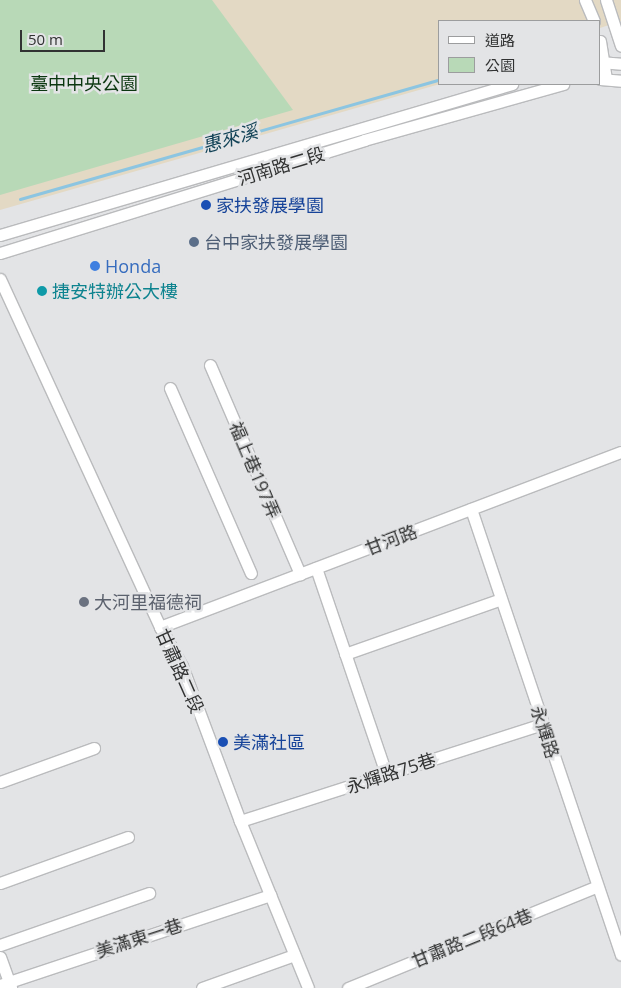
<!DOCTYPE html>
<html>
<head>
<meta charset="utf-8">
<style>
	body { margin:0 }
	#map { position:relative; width:621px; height:988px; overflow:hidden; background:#e3e4e6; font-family:"Open Sans","Noto Sans TC",sans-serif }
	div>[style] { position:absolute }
	.commercial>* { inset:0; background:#e3d9c4 }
	.green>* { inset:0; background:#b8d9b7 }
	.stream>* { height:3px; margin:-1.5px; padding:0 1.5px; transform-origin:1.5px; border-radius:1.5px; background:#8cc5e1 }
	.roads { filter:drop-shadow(1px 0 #babbbd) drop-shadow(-1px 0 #babbbd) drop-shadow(0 1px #babbbd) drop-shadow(0 -1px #babbbd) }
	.minor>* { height:11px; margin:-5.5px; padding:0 5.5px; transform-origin:5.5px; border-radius:5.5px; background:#fff }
	.dots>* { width:14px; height:14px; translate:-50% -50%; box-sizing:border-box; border:2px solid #e3e4e6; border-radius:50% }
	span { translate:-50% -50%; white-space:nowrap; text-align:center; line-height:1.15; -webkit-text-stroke:5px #e3e4e6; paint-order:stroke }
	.park-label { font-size:18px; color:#0b3710 }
	.street-label { font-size:18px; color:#313232 }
	.transit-label { font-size:18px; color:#164399 }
	.left { translate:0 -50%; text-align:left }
	.service-label { font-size:18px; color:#4e5e75 }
	.shop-label { font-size:18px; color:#366cbe }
	.culture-label { font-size:18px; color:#0d838f }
	.worship-label { font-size:18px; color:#5b616d }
	.water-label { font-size:19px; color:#134357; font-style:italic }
	.legend { position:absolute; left:438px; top:20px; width:162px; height:65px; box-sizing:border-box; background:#e3e4e6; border:1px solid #9c9d9e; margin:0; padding:6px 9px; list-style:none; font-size:15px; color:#313232 }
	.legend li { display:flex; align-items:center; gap:10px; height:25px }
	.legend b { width:25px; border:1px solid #9c9d9e }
	.scale { position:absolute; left:20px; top:30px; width:85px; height:22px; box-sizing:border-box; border:2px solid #313232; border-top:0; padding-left:6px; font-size:15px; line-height:18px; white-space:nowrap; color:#313232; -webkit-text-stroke:4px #e3e4e6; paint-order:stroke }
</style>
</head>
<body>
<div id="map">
	<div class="commercial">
		<div style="clip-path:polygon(0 0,621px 0,621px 21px,600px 28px,600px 21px,440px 21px,440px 84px,0 210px)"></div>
	</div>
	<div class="green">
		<div style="clip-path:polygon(0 0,212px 0,293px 110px,0 195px)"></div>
	</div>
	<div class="stream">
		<div style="left:20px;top:199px;width:437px;rotate:-15.9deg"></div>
	</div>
	<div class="roads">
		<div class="minor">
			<div style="left:585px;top:0;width:23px;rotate:67deg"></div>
			<div style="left:606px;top:0;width:48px;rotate:71.9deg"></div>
			<div style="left:600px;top:41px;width:38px;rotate:81deg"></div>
			<div style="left:600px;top:62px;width:21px;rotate:5deg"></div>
			<div style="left:600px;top:79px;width:21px;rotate:5deg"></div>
			<div style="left:0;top:235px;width:534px;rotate:-16.43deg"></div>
			<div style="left:0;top:253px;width:381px;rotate:-17.2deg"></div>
			<div style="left:364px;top:140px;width:207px;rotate:-15.7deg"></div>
			<div style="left:0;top:279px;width:383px;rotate:65.3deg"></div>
			<div style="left:160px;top:627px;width:45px;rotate:60.6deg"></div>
			<div style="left:182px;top:666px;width:165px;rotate:69.5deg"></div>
			<div style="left:240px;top:821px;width:180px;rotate:67.8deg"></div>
			<div style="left:210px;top:365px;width:228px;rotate:66.7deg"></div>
			<div style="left:170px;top:388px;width:202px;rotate:66.4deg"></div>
			<div style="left:471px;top:509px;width:470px;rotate:71.4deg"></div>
			<div style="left:316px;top:568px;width:218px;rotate:71.2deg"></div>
			<div style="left:160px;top:627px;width:493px;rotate:-20.8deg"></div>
			<div style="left:345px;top:654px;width:165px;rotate:-19.4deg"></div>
			<div style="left:0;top:782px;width:100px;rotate:-19.9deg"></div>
			<div style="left:240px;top:821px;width:317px;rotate:-17.8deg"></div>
			<div style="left:0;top:883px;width:136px;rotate:-19.8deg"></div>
			<div style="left:0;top:945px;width:158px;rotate:-19.2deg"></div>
			<div style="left:0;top:957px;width:33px;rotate:70deg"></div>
			<div style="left:0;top:985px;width:285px;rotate:-18.4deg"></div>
			<div style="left:202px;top:988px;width:98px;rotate:-19.7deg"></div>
			<div style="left:348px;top:988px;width:268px;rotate:-22.2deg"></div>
		</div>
	</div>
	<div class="dots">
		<div style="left:206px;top:205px;background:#1a4fb4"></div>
		<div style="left:194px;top:242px;background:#5c6f8a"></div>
		<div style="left:95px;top:266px;background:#3f7fe0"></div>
		<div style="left:42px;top:291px;background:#0f9aa8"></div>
		<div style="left:84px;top:602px;background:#6b7280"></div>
		<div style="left:223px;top:742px;background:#1a4fb4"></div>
	</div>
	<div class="park-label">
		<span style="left:84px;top:83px">臺中中央公園</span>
	</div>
	<div class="street-label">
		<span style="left:281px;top:166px;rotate:-17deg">河南路二段</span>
		<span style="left:255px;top:470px;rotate:67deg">福上巷197弄</span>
		<span style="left:391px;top:540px;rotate:-21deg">甘河路</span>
		<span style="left:180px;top:671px;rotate:66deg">甘肅路二段</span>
		<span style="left:545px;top:732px;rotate:72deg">永輝路</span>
		<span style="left:391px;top:773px;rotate:-18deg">永輝路75巷</span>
		<span style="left:139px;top:938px;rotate:-18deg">美滿東一巷</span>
		<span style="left:472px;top:938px;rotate:-22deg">甘肅路二段64巷</span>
	</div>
	<div class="transit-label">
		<span class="left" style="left:216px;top:205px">家扶發展學園</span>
		<span class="left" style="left:233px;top:742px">美滿社區</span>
	</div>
	<div class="service-label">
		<span class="left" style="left:204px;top:242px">台中家扶發展學園</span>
	</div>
	<div class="shop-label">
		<span class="left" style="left:105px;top:266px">Honda</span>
	</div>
	<div class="culture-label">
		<span class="left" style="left:52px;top:291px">捷安特辦公大樓</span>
	</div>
	<div class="worship-label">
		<span class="left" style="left:94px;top:602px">大河里福德祠</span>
	</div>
	<div class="water-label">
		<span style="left:230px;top:139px;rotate:-16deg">惠來溪</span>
	</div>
	<ul class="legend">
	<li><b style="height:6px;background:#fff"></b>道路</li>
	<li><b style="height:14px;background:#b8d9b7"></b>公園</li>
	</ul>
	<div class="scale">50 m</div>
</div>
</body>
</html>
